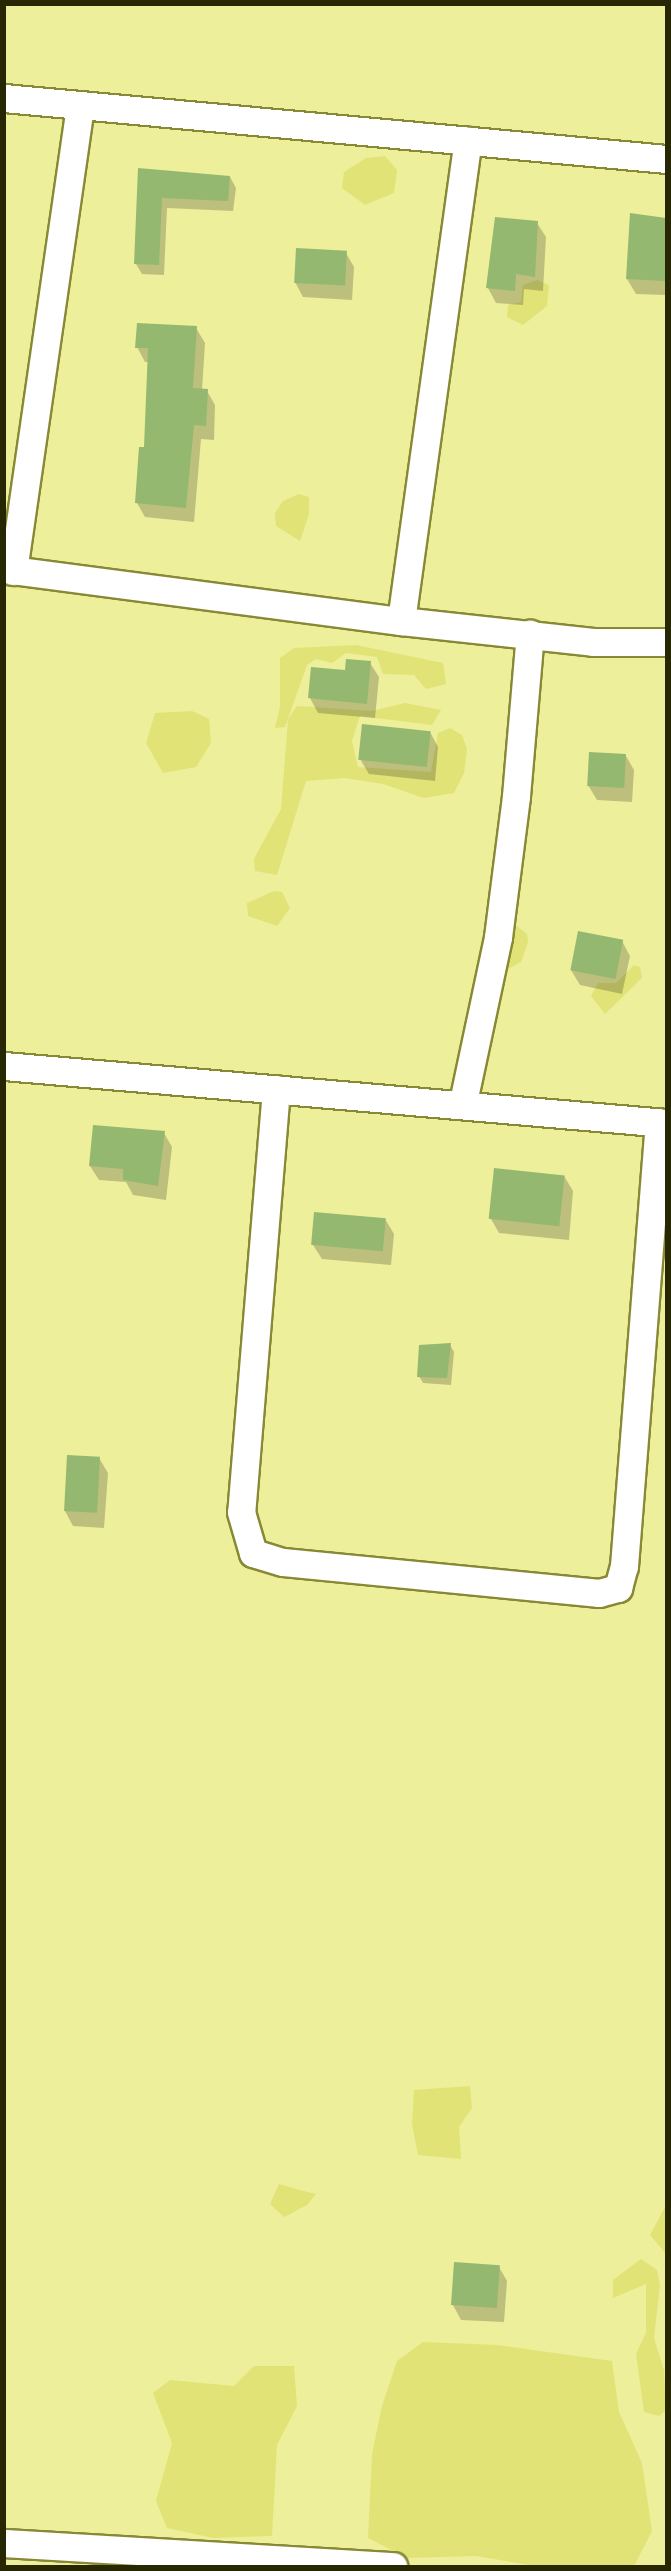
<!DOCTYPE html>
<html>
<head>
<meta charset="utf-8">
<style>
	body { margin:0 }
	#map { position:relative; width:671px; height:2571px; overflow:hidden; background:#edef9b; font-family:Poppins,sans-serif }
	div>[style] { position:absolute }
	.green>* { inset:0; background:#e1e377 }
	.shadow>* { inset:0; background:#0003 }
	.building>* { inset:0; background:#94b86f; transform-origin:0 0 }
	.roads { filter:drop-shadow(2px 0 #888935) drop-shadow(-2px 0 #888935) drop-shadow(0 2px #888935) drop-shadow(0 -2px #888935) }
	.street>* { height:27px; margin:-13.5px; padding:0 13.5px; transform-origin:13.5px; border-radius:13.5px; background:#fff }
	span { translate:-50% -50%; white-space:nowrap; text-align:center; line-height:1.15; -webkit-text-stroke:6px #edef9b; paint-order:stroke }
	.frame { position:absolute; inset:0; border:6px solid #272704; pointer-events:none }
</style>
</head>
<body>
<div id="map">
	<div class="green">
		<div style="clip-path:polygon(385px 156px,397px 170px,394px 193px,365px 205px,342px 188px,344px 172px,366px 158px)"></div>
		<div style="clip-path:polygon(537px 280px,549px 285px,547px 306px,523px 325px,507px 317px,508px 305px,521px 302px,523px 285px)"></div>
		<div style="clip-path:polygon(299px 494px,309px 497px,309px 514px,300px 541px,276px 526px,275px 513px,283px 501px)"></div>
		<div style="clip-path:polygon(356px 645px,443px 663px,446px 684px,426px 689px,414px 675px,383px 674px,377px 657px,346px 653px,332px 663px,316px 659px,307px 665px,285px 727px,275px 728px,280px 706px,280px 658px,294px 648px)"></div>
		<div style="clip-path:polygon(405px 703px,441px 710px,432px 725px,360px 716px,352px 741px,358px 767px,431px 772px,438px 733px,450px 728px,462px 735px,467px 749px,464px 773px,454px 793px,424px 798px,383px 784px,344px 778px,306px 781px,277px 875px,255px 871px,254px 859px,281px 809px,288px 719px,297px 706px,372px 711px)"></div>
		<div style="clip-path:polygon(192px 711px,209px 719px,211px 743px,196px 767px,163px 773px,146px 743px,155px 713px)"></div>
		<div style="clip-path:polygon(274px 891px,282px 892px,290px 908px,277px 926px,248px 916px,247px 903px)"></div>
		<div style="clip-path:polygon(496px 917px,507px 918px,527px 934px,528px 942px,521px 962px,499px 974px,483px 961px,485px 930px)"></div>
		<div style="clip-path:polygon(634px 965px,640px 967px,642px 978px,605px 1014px,591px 996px,598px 983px,616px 983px)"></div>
		<div style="clip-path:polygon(470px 2086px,472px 2108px,459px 2127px,461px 2159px,418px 2155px,412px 2124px,414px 2090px)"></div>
		<div style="clip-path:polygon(279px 2184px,296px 2189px,316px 2194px,307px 2205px,284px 2217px,270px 2204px)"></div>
		<div style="clip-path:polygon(666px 2205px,666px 2254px,650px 2235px)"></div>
		<div style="clip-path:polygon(641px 2259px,657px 2270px,660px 2285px,654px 2338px,664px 2370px,666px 2410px,659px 2416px,644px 2412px,636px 2354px,646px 2333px,646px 2284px,613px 2298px,613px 2280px)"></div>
		<div style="clip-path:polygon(423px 2342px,497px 2345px,612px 2361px,619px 2412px,642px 2463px,652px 2531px,634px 2566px,534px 2566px,476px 2556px,407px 2558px,368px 2538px,372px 2454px,382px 2406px,397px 2361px)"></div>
		<div style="clip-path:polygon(254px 2366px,294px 2366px,297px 2406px,277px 2445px,272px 2536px,213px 2538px,167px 2528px,156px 2501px,172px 2443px,153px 2393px,170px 2380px,234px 2386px)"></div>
	</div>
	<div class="shadow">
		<div style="clip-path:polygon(139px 169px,230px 177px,236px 188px,233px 211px,167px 208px,164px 275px,142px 274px,136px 264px)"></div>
		<div style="clip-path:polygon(631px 215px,666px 219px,666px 295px,636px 294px,627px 279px)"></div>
		<div style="clip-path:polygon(537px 223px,546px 237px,543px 291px,524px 289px,523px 305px,496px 303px,488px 288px)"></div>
		<div style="clip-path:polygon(346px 253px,354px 267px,352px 300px,303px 297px,295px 282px)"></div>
		<div style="clip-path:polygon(196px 328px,205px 343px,202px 390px,207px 391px,215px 405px,214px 440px,201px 439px,194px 522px,145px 517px,137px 503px,146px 449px,149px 362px,145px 362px,137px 347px)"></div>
		<div style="clip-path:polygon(370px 663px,379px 677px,375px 718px,318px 713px,310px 698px)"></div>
		<div style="clip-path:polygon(430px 732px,438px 747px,435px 781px,369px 774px,360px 759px)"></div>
		<div style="clip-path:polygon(626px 756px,634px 770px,632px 802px,597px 800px,588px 785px)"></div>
		<div style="clip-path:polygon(622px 941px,630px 956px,622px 994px,580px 985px,571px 970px)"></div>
		<div style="clip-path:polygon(164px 1133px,172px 1147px,166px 1200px,133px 1195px,126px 1182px,99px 1180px,90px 1166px)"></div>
		<div style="clip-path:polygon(564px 1176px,573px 1191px,569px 1240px,499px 1233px,491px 1219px)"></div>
		<div style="clip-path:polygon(385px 1219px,394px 1234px,391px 1265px,322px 1259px,313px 1245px)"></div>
		<div style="clip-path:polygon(450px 1345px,454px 1352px,451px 1385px,423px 1383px,419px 1376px)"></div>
		<div style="clip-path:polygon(99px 1458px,108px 1473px,104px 1528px,73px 1526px,65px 1511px)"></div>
		<div style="clip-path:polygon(499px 2267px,507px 2281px,504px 2322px,461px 2320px,453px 2305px)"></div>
	</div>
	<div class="building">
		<div style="clip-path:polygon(138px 168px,230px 176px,228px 201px,162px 198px,159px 265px,134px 264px)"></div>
		<div style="clip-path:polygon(630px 213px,666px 218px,666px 281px,626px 279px)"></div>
		<div style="clip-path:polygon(495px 217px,538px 221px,535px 277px,516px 274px,515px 291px,486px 288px)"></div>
		<div style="left:296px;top:248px;width:51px;height:35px;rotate:3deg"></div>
		<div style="clip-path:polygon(137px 323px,197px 326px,193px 388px,208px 389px,206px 426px,194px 425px,186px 508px,135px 503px,139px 447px,144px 447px,148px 348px,135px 348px)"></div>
		<div style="clip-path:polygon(346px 659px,371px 661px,367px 704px,308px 698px,311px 667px,345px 670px)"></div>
		<div style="left:362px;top:724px;width:69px;height:36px;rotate:6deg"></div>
		<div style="left:589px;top:752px;width:37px;height:34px;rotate:3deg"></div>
		<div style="left:578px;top:931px;width:46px;height:40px;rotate:11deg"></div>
		<div style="clip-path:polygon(93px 1125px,165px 1131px,158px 1186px,123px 1180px,123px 1169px,89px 1166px)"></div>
		<div style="left:494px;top:1168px;width:71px;height:51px;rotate:6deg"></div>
		<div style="left:314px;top:1212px;width:72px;height:33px;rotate:5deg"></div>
		<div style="clip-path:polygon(451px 1343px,447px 1378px,417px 1377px,419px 1345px)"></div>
		<div style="left:67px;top:1455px;width:33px;height:56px;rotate:3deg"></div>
		<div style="left:454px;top:2262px;width:46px;height:43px;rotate:4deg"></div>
	</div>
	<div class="roads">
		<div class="street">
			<div style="left:4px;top:98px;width:665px;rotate:5.26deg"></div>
			<div style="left:4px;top:569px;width:400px;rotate:7.5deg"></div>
			<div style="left:401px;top:621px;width:193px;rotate:6.2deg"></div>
			<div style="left:593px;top:642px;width:73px"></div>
			<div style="left:13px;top:571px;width:469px;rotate:-81.8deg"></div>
			<div style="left:401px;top:621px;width:485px;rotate:-82.1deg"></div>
			<div style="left:4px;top:1066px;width:664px;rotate:4.92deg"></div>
			<div style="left:276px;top:1089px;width:424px;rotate:94.7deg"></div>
			<div style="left:241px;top:1512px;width:43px;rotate:73.7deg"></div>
			<div style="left:253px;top:1553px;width:31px;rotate:17deg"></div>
			<div style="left:283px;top:1562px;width:318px;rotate:5.6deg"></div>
			<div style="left:599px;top:1593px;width:20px;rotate:-15deg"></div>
			<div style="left:618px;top:1588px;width:23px;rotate:-75deg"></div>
			<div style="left:624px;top:1566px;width:445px;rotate:-85.5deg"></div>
			<div style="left:463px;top:1102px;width:169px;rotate:-78deg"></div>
			<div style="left:498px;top:937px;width:142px;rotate:-82.7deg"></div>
			<div style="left:516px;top:796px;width:163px;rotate:-85.1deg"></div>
			<div style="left:4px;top:2543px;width:390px;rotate:3.4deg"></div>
		</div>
	</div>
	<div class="frame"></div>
</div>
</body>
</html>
